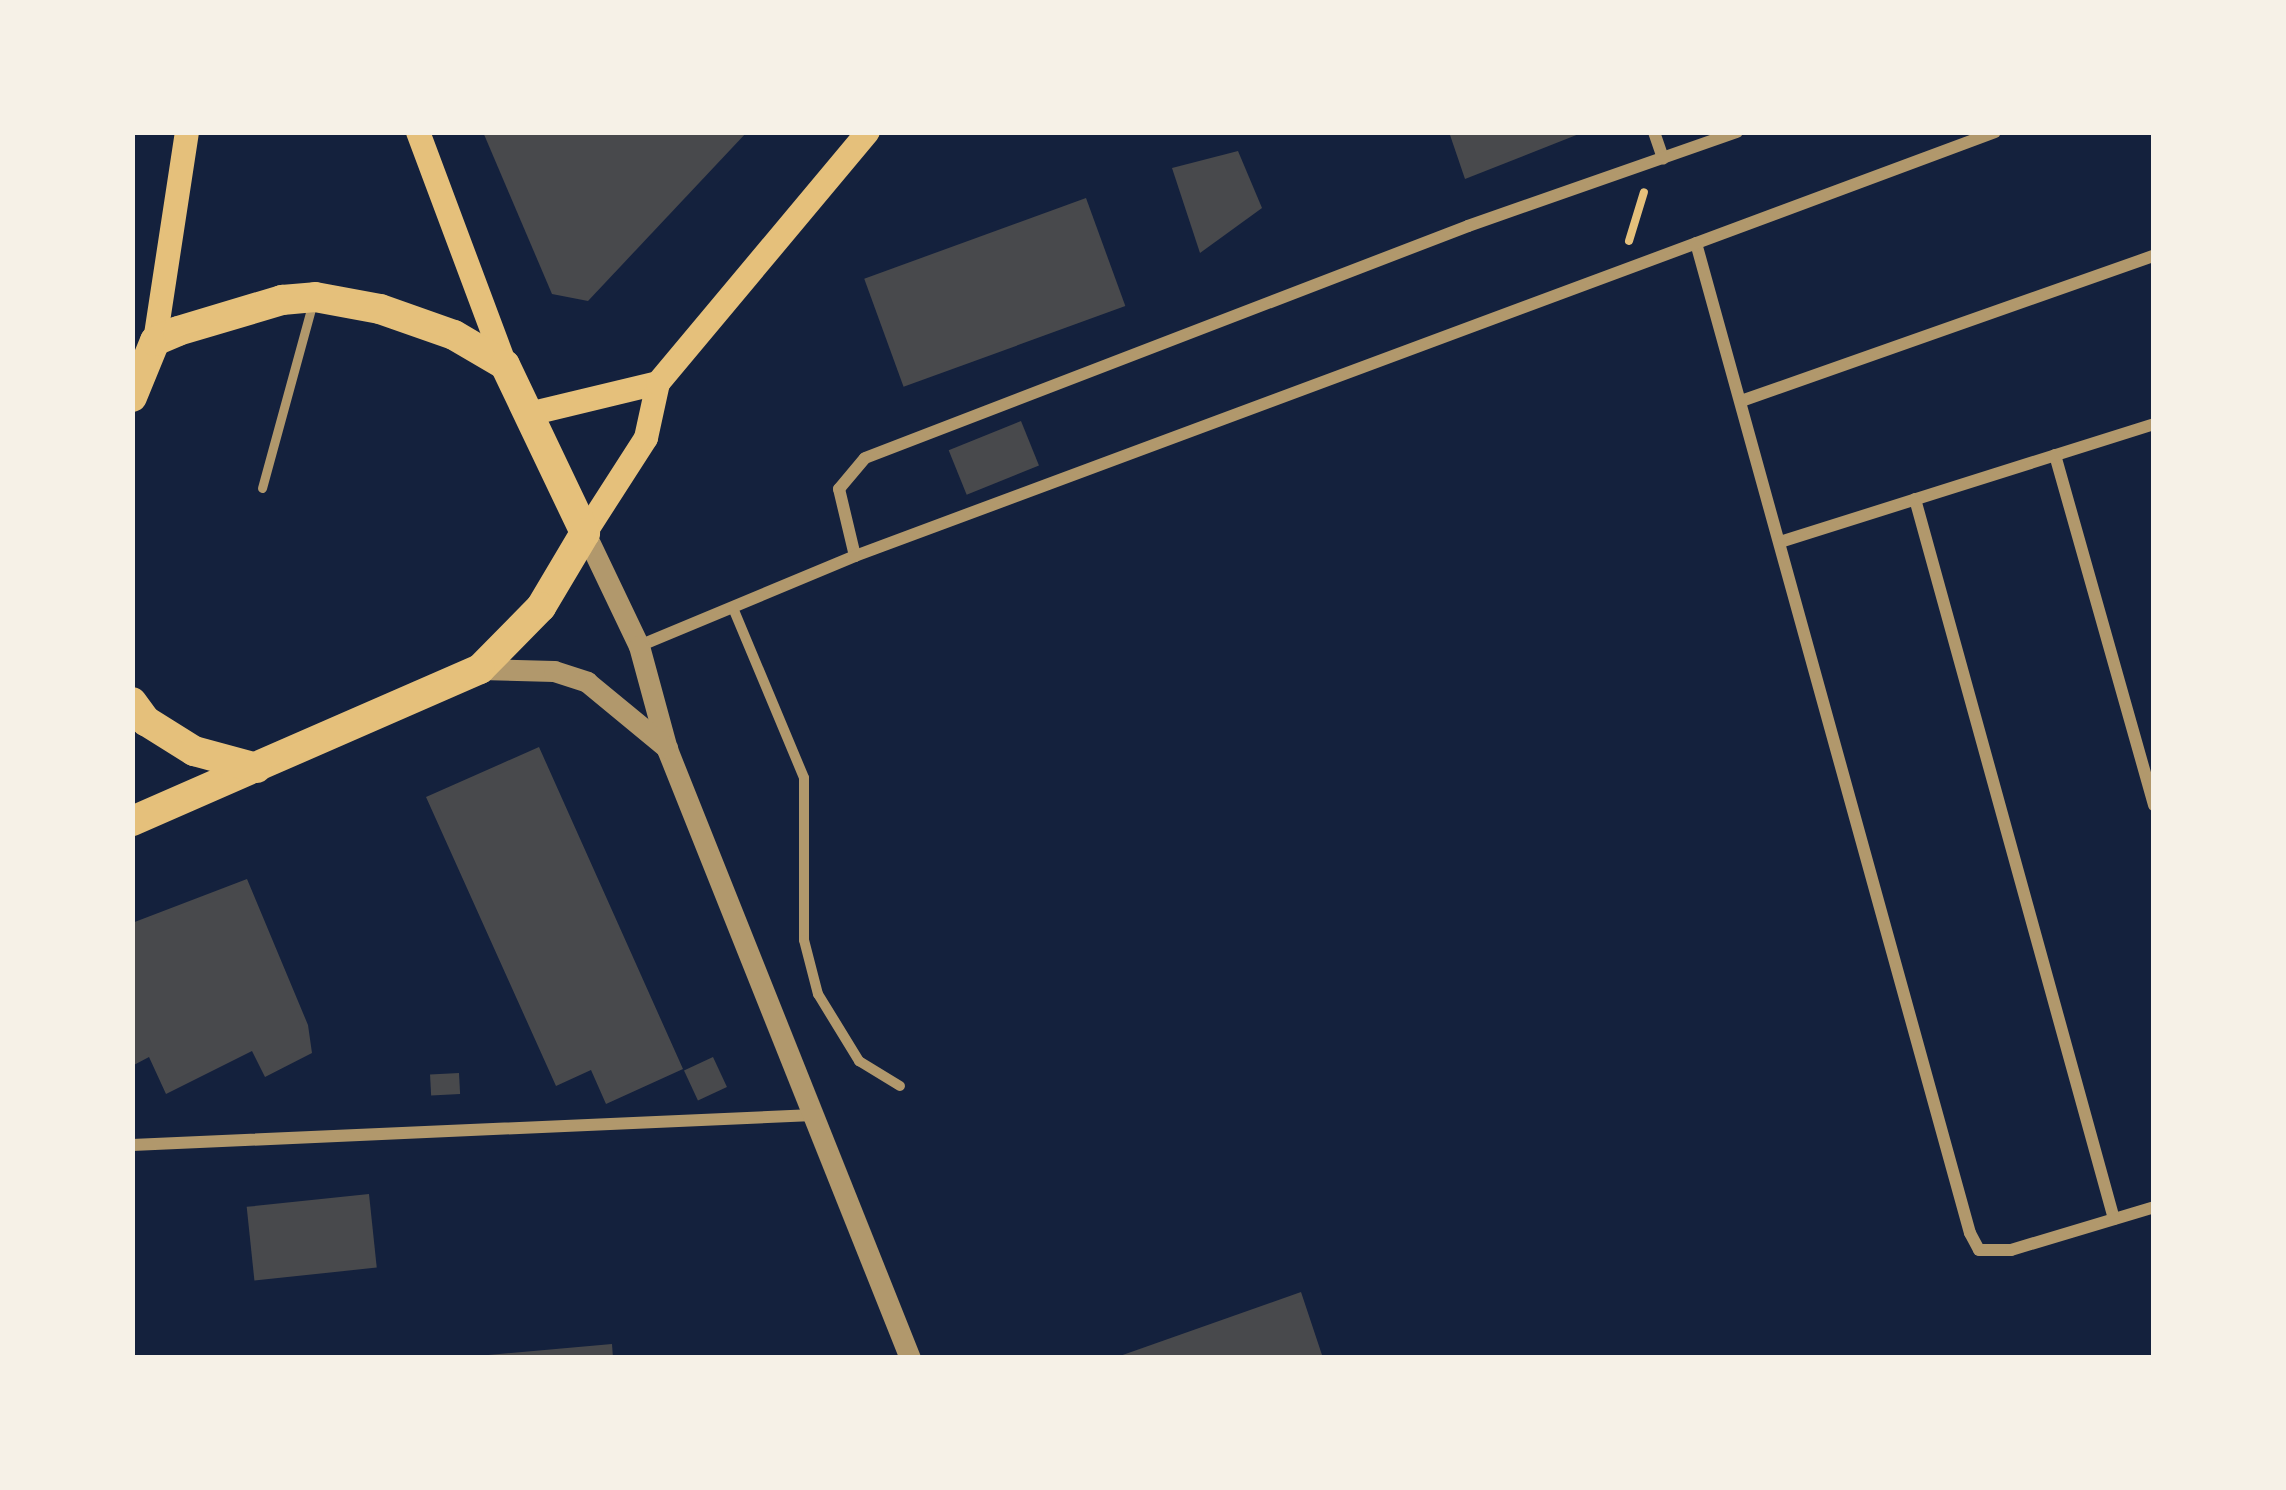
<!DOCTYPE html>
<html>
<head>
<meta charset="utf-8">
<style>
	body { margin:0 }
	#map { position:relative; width:2286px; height:1490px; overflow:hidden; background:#14213d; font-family:Mulish,sans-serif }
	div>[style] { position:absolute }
	.building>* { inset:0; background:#48494c; transform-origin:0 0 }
	.path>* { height:8px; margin:-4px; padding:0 4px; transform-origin:4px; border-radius:4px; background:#e5c07b }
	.service>* { height:9px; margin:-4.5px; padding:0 4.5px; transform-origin:4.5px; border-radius:4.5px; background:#b1986c }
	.pedestrian>* { height:10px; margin:-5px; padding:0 5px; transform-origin:5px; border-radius:5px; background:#b1986c }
	.minor>* { height:12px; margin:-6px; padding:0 6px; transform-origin:6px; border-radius:6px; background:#b1986c }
	.tertiary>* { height:21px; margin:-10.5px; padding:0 10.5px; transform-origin:10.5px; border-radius:10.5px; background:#b1986c }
	.secondary>* { height:24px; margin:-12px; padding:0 12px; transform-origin:12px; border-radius:12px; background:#e5c07b }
	.primary>* { height:30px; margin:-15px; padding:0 15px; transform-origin:15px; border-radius:15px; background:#e5c07b }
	span { translate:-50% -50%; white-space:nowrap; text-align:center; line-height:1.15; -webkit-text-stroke:12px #f6f1e7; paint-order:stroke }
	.frame { position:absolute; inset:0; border:135px solid #f6f1e7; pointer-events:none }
</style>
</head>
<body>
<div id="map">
	<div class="building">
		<div style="clip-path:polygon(483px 132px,747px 132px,588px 301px,552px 294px)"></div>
		<div style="clip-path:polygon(1449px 132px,1584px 132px,1465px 179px)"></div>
		<div style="clip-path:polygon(1238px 151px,1262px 208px,1200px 253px,1172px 168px)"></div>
		<div style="left:1086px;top:198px;width:115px;height:236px;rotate:70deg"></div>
		<div style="left:1021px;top:421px;width:48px;height:78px;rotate:68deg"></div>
		<div style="clip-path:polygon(539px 747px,683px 1069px,606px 1104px,591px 1070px,556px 1086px,426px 797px)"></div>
		<div style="clip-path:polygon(247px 879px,308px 1025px,312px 1053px,265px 1077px,252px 1051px,166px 1094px,149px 1057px,132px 1066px,132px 923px)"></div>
		<div style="left:713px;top:1057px;width:33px;height:32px;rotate:65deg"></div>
		<div style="left:459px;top:1073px;width:21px;height:29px;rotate:87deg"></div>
		<div style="left:369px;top:1194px;width:74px;height:123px;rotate:84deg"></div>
		<div style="clip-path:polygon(1301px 1292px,1323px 1358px,1117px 1358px,1117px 1357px)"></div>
		<div style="clip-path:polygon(612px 1344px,613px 1358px,488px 1358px,488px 1355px)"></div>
	</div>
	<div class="path">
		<div style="left:1629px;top:241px;width:51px;rotate:-73deg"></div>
	</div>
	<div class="service">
		<div style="left:262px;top:488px;width:193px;rotate:-74.7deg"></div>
	</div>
	<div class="pedestrian">
		<div style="left:733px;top:608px;width:184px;rotate:67.3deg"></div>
		<div style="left:804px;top:778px;width:162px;rotate:90deg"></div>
		<div style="left:804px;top:940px;width:56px;rotate:75.5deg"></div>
		<div style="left:818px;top:994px;width:79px;rotate:58.5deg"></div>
		<div style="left:859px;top:1061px;width:48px;rotate:31.4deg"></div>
	</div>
	<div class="minor">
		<div style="left:1654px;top:132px;width:28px;rotate:71deg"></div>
		<div style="left:1696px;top:243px;width:1027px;rotate:74.53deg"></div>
		<div style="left:1970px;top:1233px;width:19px;rotate:62deg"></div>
		<div style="left:1979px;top:1250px;width:32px"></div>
		<div style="left:2011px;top:1250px;width:149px;rotate:-16.7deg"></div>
		<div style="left:1744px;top:400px;width:435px;rotate:-19.4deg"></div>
		<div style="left:2055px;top:455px;width:364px;rotate:74.2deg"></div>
		<div style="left:1915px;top:499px;width:747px;rotate:74.55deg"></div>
		<div style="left:1780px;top:542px;width:392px;rotate:-17.5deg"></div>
		<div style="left:855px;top:556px;width:69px;rotate:-103.4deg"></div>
		<div style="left:839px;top:489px;width:40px;rotate:-50deg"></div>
		<div style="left:865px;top:458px;width:646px;rotate:-21.04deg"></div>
		<div style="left:1468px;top:226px;width:285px;rotate:-19.3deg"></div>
		<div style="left:639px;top:646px;width:234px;rotate:-22.6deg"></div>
		<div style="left:855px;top:556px;width:1216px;rotate:-20.4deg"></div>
		<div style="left:132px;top:1145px;width:682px;rotate:-2.52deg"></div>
	</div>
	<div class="tertiary">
		<div style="left:585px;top:533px;width:125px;rotate:64.5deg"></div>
		<div style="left:639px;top:646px;width:107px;rotate:74.8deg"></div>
		<div style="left:667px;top:749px;width:656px;rotate:68.25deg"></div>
		<div style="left:480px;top:669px;width:74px;rotate:1.5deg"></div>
		<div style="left:554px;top:671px;width:35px;rotate:18deg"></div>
		<div style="left:587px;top:682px;width:104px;rotate:39.5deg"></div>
	</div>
	<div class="secondary">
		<div style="left:418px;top:132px;width:249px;rotate:69.5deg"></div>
		<div style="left:155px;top:341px;width:211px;rotate:-81.3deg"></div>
		<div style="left:529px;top:414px;width:133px;rotate:-13.5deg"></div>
		<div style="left:585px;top:533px;width:113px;rotate:-57.3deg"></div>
		<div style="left:646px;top:438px;width:56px;rotate:-77.7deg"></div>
		<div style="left:658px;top:383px;width:327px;rotate:-50.1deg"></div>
	</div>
	<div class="primary">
		<div style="left:132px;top:397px;width:61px;rotate:-67.7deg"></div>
		<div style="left:155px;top:341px;width:25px;rotate:-23deg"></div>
		<div style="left:178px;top:331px;width:109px;rotate:-16.6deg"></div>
		<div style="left:282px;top:300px;width:33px;rotate:-5deg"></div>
		<div style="left:315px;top:297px;width:66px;rotate:10.5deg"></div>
		<div style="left:380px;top:309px;width:78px;rotate:19.4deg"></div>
		<div style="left:454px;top:335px;width:59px;rotate:30.5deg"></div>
		<div style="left:505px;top:365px;width:186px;rotate:64.5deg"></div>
		<div style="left:585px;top:533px;width:86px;rotate:120.7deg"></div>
		<div style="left:541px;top:607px;width:87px;rotate:134.5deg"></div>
		<div style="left:480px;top:669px;width:380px;rotate:156.4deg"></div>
		<div style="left:132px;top:702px;width:24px;rotate:54deg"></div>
		<div style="left:146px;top:721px;width:57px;rotate:32deg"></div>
		<div style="left:194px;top:751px;width:65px;rotate:15.1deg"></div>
	</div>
	<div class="frame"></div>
</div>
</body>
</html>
